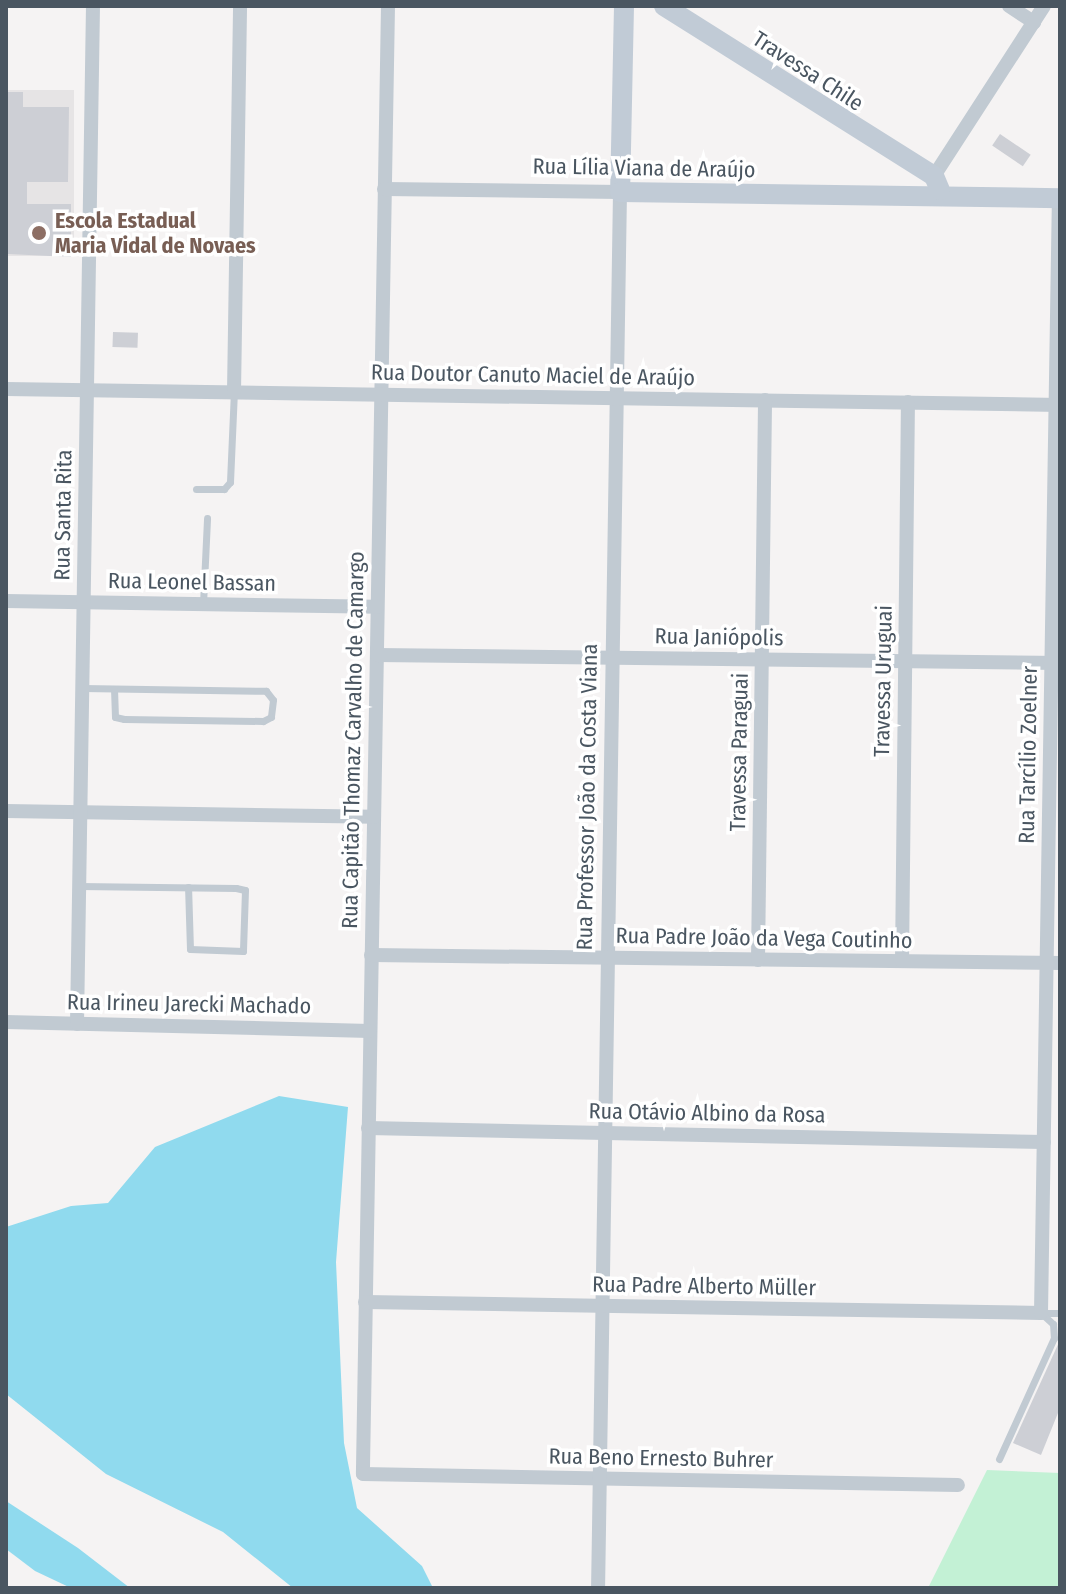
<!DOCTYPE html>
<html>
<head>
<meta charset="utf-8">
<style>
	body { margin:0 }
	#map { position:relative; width:1066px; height:1594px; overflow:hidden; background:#f5f3f3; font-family:"Fira Sans Condensed",sans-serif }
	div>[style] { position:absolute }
	.education>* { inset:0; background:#e6e4e5; transform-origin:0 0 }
	.green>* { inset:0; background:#c3f1d5 }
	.water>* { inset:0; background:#90daee }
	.building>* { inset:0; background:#cdcfd5; transform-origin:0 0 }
	.lane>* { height:7px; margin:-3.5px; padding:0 3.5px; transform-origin:3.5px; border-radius:3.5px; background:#c1cad2 }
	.street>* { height:14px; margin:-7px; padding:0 7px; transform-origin:7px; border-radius:7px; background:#c1cad2 }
	.secondary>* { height:20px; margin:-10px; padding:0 10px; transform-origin:10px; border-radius:10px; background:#c1cbd6 }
	.dots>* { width:22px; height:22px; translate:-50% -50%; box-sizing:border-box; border:4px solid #fff; border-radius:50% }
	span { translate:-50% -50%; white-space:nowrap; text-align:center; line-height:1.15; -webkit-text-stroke:7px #fff; paint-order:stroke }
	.street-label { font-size:22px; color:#4a5661 }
	.education-label { font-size:22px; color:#785e54; font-weight:700 }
	.left { translate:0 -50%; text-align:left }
	.frame { position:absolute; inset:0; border:8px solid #4a5661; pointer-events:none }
</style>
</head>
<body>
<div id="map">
	<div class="education">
		<div style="left:6px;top:90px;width:68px;height:166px"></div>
	</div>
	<div class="green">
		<div style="clip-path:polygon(987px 1470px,1060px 1473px,1060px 1588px,928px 1588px)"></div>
	</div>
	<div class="water">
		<div style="clip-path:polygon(279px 1096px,348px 1107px,336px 1262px,344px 1443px,357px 1508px,422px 1566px,433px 1588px,293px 1588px,223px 1532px,106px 1474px,6px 1394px,6px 1227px,71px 1206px,108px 1203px,155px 1147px)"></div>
		<div style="clip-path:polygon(6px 1501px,78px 1548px,130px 1588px,71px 1588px,35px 1571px,6px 1549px)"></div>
	</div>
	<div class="building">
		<div style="clip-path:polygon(6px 92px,23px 92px,23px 107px,69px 107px,68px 182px,27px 182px,27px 204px,71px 204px,71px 257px,8px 254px)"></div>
		<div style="left:1000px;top:134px;width:37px;height:14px;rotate:34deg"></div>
		<div style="left:113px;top:332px;width:25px;height:15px;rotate:2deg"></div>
		<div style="clip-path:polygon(1060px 1340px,1060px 1408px,1041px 1455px,1013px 1443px)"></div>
	</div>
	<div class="lane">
		<div style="left:196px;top:489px;width:28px"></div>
		<div style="left:224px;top:489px;width:9px;rotate:-49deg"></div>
		<div style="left:230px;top:482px;width:90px;rotate:-87.5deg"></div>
		<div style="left:203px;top:604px;width:86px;rotate:-87.3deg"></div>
		<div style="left:83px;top:688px;width:183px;rotate:0.9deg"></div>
		<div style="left:266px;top:691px;width:11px;rotate:52deg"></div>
		<div style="left:273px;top:700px;width:17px;rotate:97deg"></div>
		<div style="left:271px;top:717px;width:9px;rotate:153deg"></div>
		<div style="left:263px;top:721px;width:139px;rotate:-179.2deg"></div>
		<div style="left:124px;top:719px;width:9px;rotate:-167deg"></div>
		<div style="left:115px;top:717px;width:28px;rotate:-92deg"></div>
		<div style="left:79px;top:886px;width:157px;rotate:0.7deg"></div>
		<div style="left:236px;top:888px;width:9px;rotate:13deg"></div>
		<div style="left:245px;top:890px;width:61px;rotate:91.9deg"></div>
		<div style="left:243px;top:951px;width:53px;rotate:-177.8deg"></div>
		<div style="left:190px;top:949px;width:62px;rotate:-91.8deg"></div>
		<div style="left:1041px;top:1313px;width:19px"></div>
		<div style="left:999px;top:1459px;width:133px;rotate:-65.6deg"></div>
		<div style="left:1054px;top:1338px;width:14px;rotate:-94deg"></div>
		<div style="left:1053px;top:1324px;width:16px;rotate:-137deg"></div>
	</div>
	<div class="street">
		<div style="left:388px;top:6px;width:1468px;rotate:90.98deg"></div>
		<div style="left:363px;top:1474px;width:595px;rotate:1.06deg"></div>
		<div style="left:1009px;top:6px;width:30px;rotate:33deg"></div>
		<div style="left:934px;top:176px;width:202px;rotate:-57.1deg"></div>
		<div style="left:384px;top:189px;width:236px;rotate:0.7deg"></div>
		<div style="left:620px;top:192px;width:1396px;rotate:90.9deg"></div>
		<div style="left:6px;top:389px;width:1054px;rotate:0.87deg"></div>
		<div style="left:234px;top:392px;width:386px;rotate:-89.1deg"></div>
		<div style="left:6px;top:601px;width:371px;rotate:0.9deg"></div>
		<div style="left:377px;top:655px;width:683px;rotate:0.67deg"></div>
		<div style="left:6px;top:811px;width:368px;rotate:0.9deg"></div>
		<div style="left:371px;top:955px;width:689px;rotate:0.67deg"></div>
		<div style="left:758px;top:960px;width:560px;rotate:-89.28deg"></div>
		<div style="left:902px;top:961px;width:559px;rotate:-89.39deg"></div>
		<div style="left:6px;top:1022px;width:364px;rotate:1.4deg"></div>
		<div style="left:77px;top:1024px;width:1018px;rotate:-89.1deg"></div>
		<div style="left:368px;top:1128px;width:676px;rotate:1.19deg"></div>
		<div style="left:365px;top:1302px;width:676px;rotate:0.93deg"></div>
		<div style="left:1041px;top:1313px;width:1115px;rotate:-89.08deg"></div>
	</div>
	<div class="secondary">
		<div style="left:624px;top:6px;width:186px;rotate:91.2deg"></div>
		<div style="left:620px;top:192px;width:440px;rotate:0.8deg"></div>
		<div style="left:664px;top:6px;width:319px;rotate:32.2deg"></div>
		<div style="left:934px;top:176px;width:15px;rotate:67deg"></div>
	</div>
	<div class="dots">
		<div style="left:39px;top:233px;background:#8d6e63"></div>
	</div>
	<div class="street-label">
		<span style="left:808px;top:71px;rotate:33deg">Travessa Chile</span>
		<span style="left:644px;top:168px;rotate:1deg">Rua Lília Viana de Araújo</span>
		<span style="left:533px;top:375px;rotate:1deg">Rua Doutor Canuto Maciel de Araújo</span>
		<span style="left:63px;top:515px;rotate:-89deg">Rua Santa Rita</span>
		<span style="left:192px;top:582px;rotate:1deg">Rua Leonel Bassan</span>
		<span style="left:719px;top:637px;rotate:1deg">Rua Janiópolis</span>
		<span style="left:883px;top:681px;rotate:-89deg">Travessa Uruguai</span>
		<span style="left:353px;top:740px;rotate:-89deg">Rua Capitão Thomaz Carvalho de Camargo</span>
		<span style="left:739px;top:752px;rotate:-89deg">Travessa Paraguai</span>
		<span style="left:1028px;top:755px;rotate:-89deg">Rua Tarcílio Zoelner</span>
		<span style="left:587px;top:797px;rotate:-89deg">Rua Professor João da Costa Viana</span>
		<span style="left:764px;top:938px;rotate:1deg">Rua Padre João da Vega Coutinho</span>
		<span style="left:189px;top:1004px;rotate:1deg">Rua Irineu Jarecki Machado</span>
		<span style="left:707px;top:1113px;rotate:1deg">Rua Otávio Albino da Rosa</span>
		<span style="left:704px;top:1286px;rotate:1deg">Rua Padre Alberto Müller</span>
		<span style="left:661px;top:1458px;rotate:1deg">Rua Beno Ernesto Buhrer</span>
	</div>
	<div class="education-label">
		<span class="left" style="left:55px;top:233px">Escola Estadual<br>Maria Vidal de Novaes</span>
	</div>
	<div class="frame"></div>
</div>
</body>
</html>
